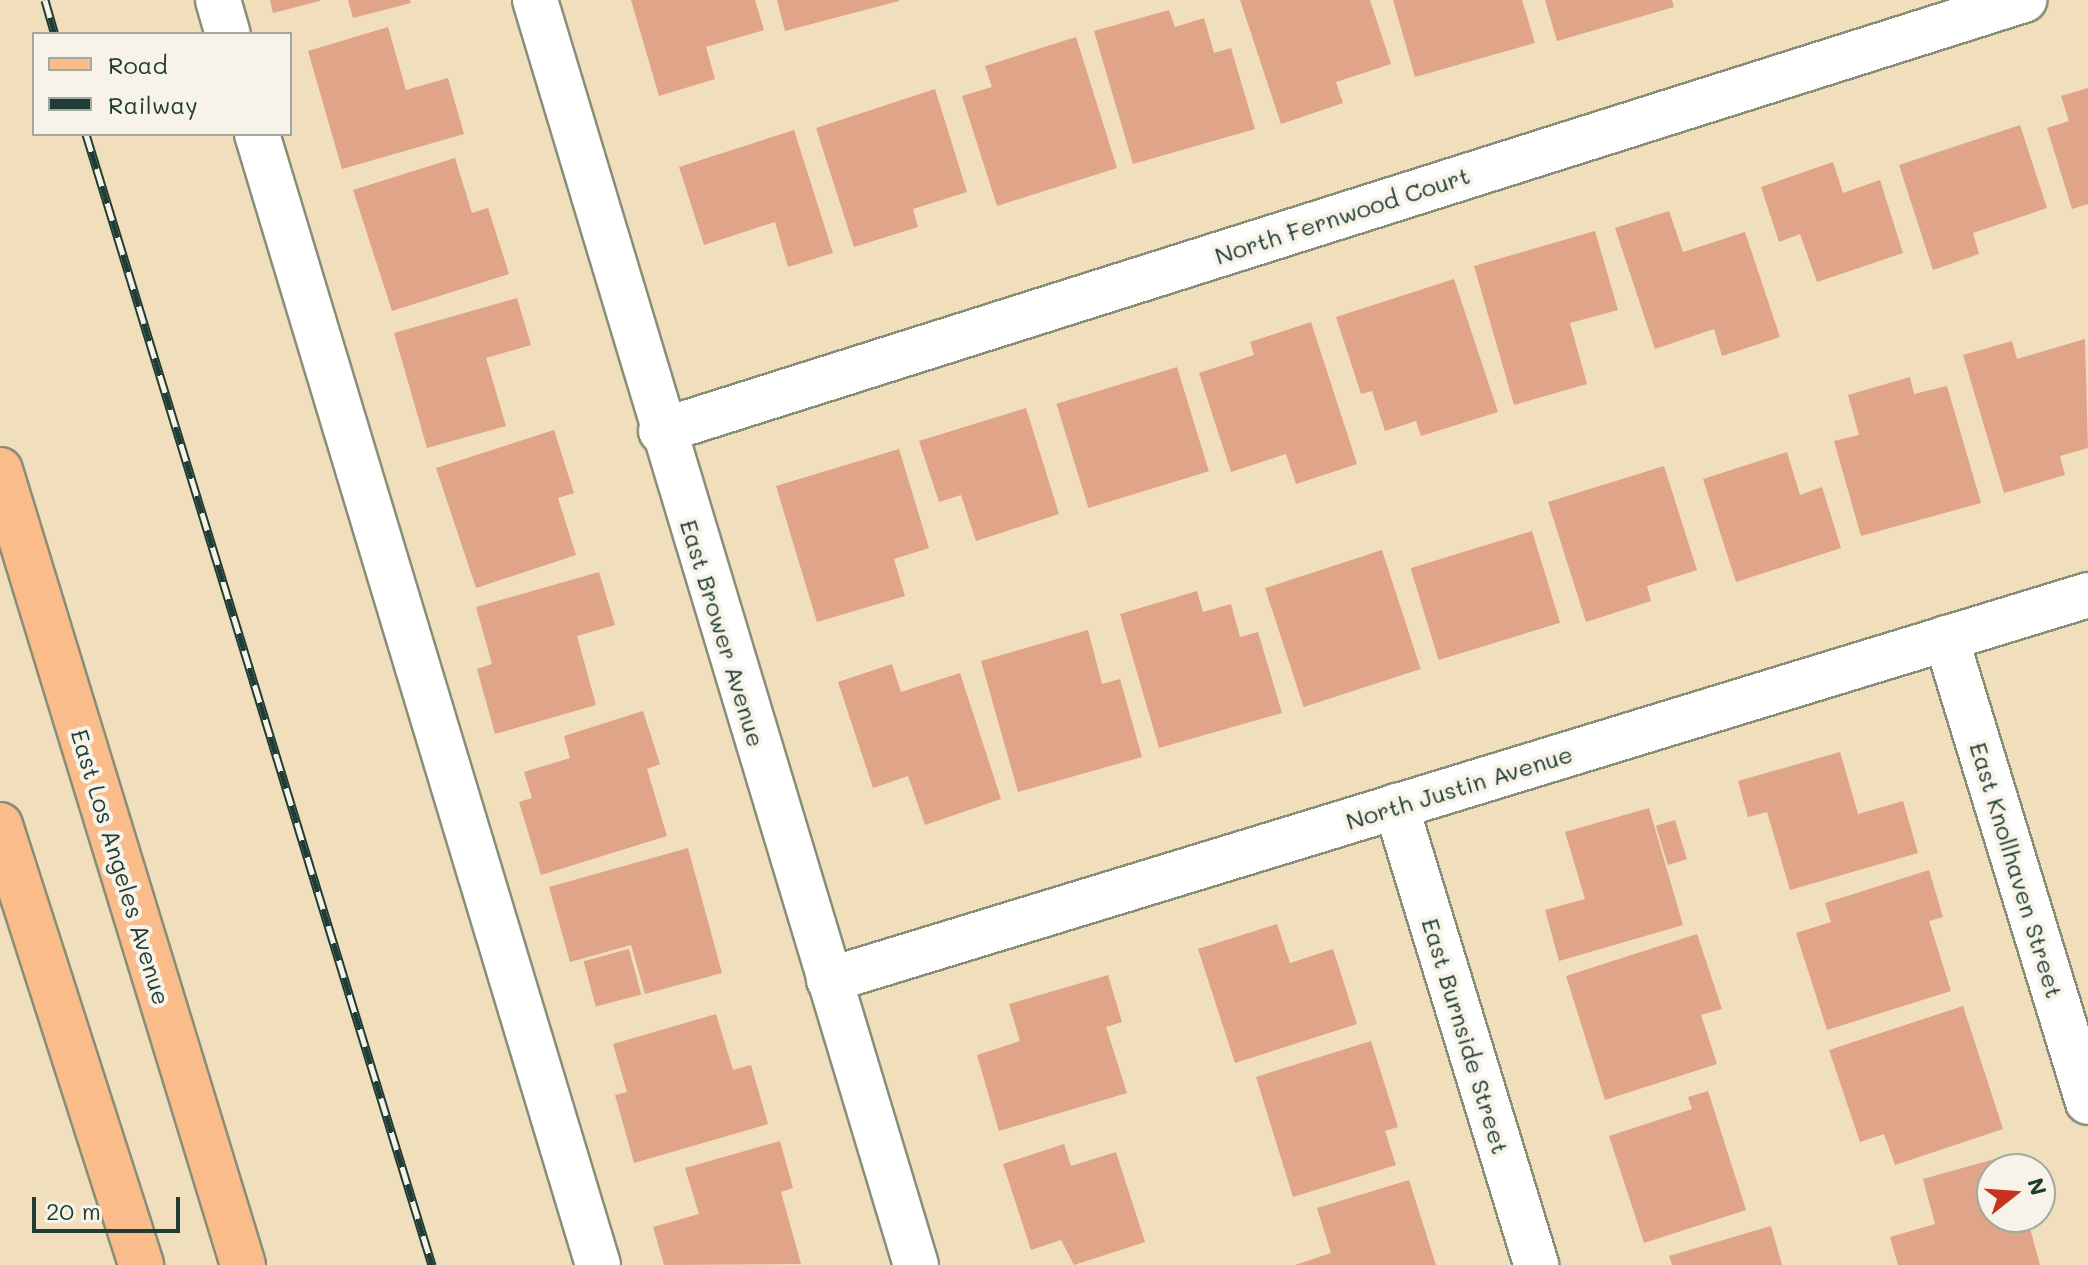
<!DOCTYPE html>
<html>
<head>
<meta charset="utf-8">
<style>
	body { margin:0 }
	#map { position:relative; width:2088px; height:1265px; overflow:hidden; background:#f0debd; font-family:Mali,sans-serif }
	div>[style] { position:absolute }
	.building>* { inset:0; background:#e0a489; transform-origin:0 0 }
	.roads { filter:drop-shadow(2px 0 #888e78) drop-shadow(-2px 0 #888e78) drop-shadow(0 2px #888e78) drop-shadow(0 -2px #888e78) }
	.minor>* { height:44px; margin:-22px; padding:0 22px; transform-origin:22px; border-radius:22px; background:#fff }
	.major>* { height:44px; margin:-22px; padding:0 22px; transform-origin:22px; border-radius:22px; background:#f9bc8a }
	.rail>* { height:9px; margin-top:-4.5px; transform-origin:0; background:repeating-linear-gradient(90deg,#f7f3e8 0 18px,#1f3d34 0 36px); box-sizing:border-box; border-block:2px solid #1f3d34 }
	span { translate:-50% -50%; white-space:nowrap; text-align:center; line-height:1.15; -webkit-text-stroke:8px #f7f3e8; paint-order:stroke }
	.street-label { font-size:24px; color:#1f3d34 }
	.legend { position:absolute; left:32px; top:32px; width:260px; height:104px; box-sizing:border-box; background:#f7f3e8; border:2px solid #a1aaa0; margin:0; padding:10px 14px; list-style:none; font-size:24px; color:#1f3d34 }
	.legend li { display:flex; align-items:center; gap:16px; height:40px }
	.legend b { width:40px; border:2px solid #a1aaa0 }
	.north { position:absolute; left:1976px; top:1153px; width:80px; height:80px; box-sizing:border-box; background:#f7f3e8; border:2px solid #a1aaa0; border-radius:50%; rotate:73deg; font-size:22px; font-weight:700; line-height:32px; text-align:center; color:#1f3d34 }
	.north::after { content:''; display:block; margin:auto; width:28px; height:36px; background:#c8321e; clip-path:polygon(50% 0,100% 100%,50% 72%,0 100%) }
	.scale { position:absolute; left:32px; top:1197px; width:148px; height:36px; box-sizing:border-box; border:4px solid #1f3d34; border-top:0; padding-left:10px; font-size:24px; line-height:28px; white-space:nowrap; color:#1f3d34; -webkit-text-stroke:6px #f7f3e8; paint-order:stroke }
</style>
</head>
<body>
<div id="map">
	<div class="building">
		<div style="clip-path:polygon(270px 0,320px 0,320px 1px,273px 13px)"></div>
		<div style="clip-path:polygon(348px 0,410px 0,411px 3px,353px 18px)"></div>
		<div style="clip-path:polygon(631px 0,755px 0,764px 30px,706px 47px,715px 79px,659px 96px)"></div>
		<div style="clip-path:polygon(777px 0,899px 0,899px 1px,785px 31px)"></div>
		<div style="clip-path:polygon(1240px 0,1370px 0,1391px 64px,1336px 82px,1343px 103px,1281px 124px)"></div>
		<div style="clip-path:polygon(1393px 0,1522px 0,1535px 43px,1415px 77px)"></div>
		<div style="clip-path:polygon(1545px 0,1672px 0,1674px 7px,1557px 41px)"></div>
		<div style="clip-path:polygon(1169px 10px,1175px 27px,1204px 18px,1214px 53px,1231px 48px,1255px 129px,1133px 164px,1094px 31px)"></div>
		<div style="clip-path:polygon(388px 27px,406px 90px,448px 78px,464px 134px,342px 169px,308px 51px)"></div>
		<div style="clip-path:polygon(1076px 37px,1117px 168px,997px 206px,962px 96px,992px 87px,985px 66px)"></div>
		<div style="clip-path:polygon(2088px 88px,2088px 204px,2072px 209px,2047px 128px,2069px 121px,2061px 96px)"></div>
		<div style="clip-path:polygon(935px 89px,967px 192px,913px 209px,918px 227px,854px 247px,816px 128px)"></div>
		<div style="clip-path:polygon(2020px 125px,2047px 208px,1973px 233px,1979px 254px,1933px 270px,1899px 165px)"></div>
		<div style="clip-path:polygon(794px 130px,833px 253px,788px 267px,775px 222px,704px 245px,679px 167px)"></div>
		<div style="clip-path:polygon(455px 158px,472px 213px,488px 208px,509px 274px,392px 311px,353px 190px)"></div>
		<div style="clip-path:polygon(1833px 162px,1843px 193px,1880px 180px,1903px 253px,1817px 282px,1800px 234px,1779px 242px,1761px 187px)"></div>
		<div style="clip-path:polygon(1669px 211px,1683px 252px,1745px 232px,1780px 337px,1722px 356px,1714px 329px,1655px 349px,1615px 228px)"></div>
		<div style="clip-path:polygon(1595px 231px,1618px 310px,1570px 323px,1587px 384px,1514px 405px,1474px 266px)"></div>
		<div style="clip-path:polygon(1454px 279px,1498px 412px,1421px 436px,1416px 421px,1385px 431px,1372px 391px,1361px 394px,1336px 317px)"></div>
		<div style="clip-path:polygon(517px 298px,531px 345px,486px 358px,506px 426px,427px 448px,394px 333px)"></div>
		<div style="clip-path:polygon(1311px 322px,1357px 464px,1296px 484px,1286px 454px,1231px 472px,1199px 373px,1254px 355px,1250px 342px)"></div>
		<div style="clip-path:polygon(2085px 339px,2088px 448px,2060px 456px,2065px 475px,2004px 493px,1963px 355px,2012px 341px,2017px 359px)"></div>
		<div style="left:1177px;top:367px;width:109px;height:126px;rotate:73deg"></div>
		<div style="clip-path:polygon(1910px 377px,1914px 394px,1947px 386px,1981px 503px,1861px 536px,1834px 441px,1859px 435px,1848px 395px)"></div>
		<div style="clip-path:polygon(1026px 408px,1059px 514px,976px 541px,961px 495px,939px 502px,919px 441px)"></div>
		<div style="clip-path:polygon(554px 430px,574px 493px,558px 498px,576px 555px,476px 588px,436px 468px)"></div>
		<div style="clip-path:polygon(899px 449px,929px 548px,894px 559px,905px 596px,817px 622px,776px 486px)"></div>
		<div style="clip-path:polygon(1787px 452px,1800px 495px,1822px 487px,1841px 548px,1736px 582px,1703px 479px)"></div>
		<div style="clip-path:polygon(1664px 466px,1697px 570px,1647px 586px,1651px 601px,1586px 622px,1548px 502px)"></div>
		<div style="left:1532px;top:531px;width:96px;height:127px;rotate:73deg"></div>
		<div style="left:1382px;top:550px;width:125px;height:123px;rotate:72deg"></div>
		<div style="clip-path:polygon(599px 572px,615px 625px,577px 636px,596px 705px,495px 734px,477px 669px,492px 664px,476px 607px)"></div>
		<div style="clip-path:polygon(1197px 591px,1203px 612px,1231px 604px,1240px 637px,1258px 632px,1282px 713px,1159px 748px,1120px 614px)"></div>
		<div style="clip-path:polygon(1088px 630px,1102px 684px,1120px 679px,1142px 757px,1018px 792px,981px 661px)"></div>
		<div style="clip-path:polygon(892px 664px,901px 692px,960px 673px,1001px 799px,925px 825px,908px 776px,873px 788px,838px 682px)"></div>
		<div style="clip-path:polygon(643px 711px,660px 764px,647px 769px,667px 836px,541px 875px,519px 802px,532px 798px,524px 772px,570px 758px,564px 736px)"></div>
		<div style="clip-path:polygon(1840px 752px,1858px 814px,1903px 801px,1918px 853px,1790px 890px,1767px 812px,1748px 817px,1738px 781px)"></div>
		<div style="clip-path:polygon(1649px 808px,1683px 925px,1559px 961px,1545px 910px,1585px 899px,1565px 832px)"></div>
		<div style="left:1675px;top:820px;width:41px;height:20px;rotate:73deg"></div>
		<div style="clip-path:polygon(688px 848px,722px 973px,645px 994px,631px 945px,570px 962px,549px 887px)"></div>
		<div style="clip-path:polygon(1929px 870px,1943px 917px,1929px 921px,1951px 991px,1827px 1030px,1796px 933px,1831px 922px,1825px 903px)"></div>
		<div style="clip-path:polygon(1277px 924px,1290px 963px,1333px 949px,1357px 1024px,1235px 1063px,1198px 949px)"></div>
		<div style="clip-path:polygon(1697px 934px,1722px 1009px,1701px 1015px,1717px 1064px,1605px 1100px,1566px 976px)"></div>
		<div style="left:629px;top:949px;width:47px;height:47px;rotate:75deg"></div>
		<div style="clip-path:polygon(1108px 975px,1122px 1022px,1106px 1027px,1127px 1093px,999px 1131px,977px 1055px,1020px 1041px,1009px 1004px)"></div>
		<div style="clip-path:polygon(1963px 1006px,2003px 1129px,1895px 1165px,1884px 1134px,1860px 1142px,1829px 1050px)"></div>
		<div style="clip-path:polygon(716px 1014px,733px 1070px,751px 1065px,768px 1124px,634px 1163px,615px 1095px,627px 1092px,613px 1044px)"></div>
		<div style="clip-path:polygon(1371px 1041px,1398px 1127px,1385px 1131px,1396px 1165px,1293px 1197px,1256px 1077px)"></div>
		<div style="clip-path:polygon(1708px 1091px,1746px 1210px,1644px 1243px,1609px 1136px,1692px 1109px,1688px 1097px)"></div>
		<div style="clip-path:polygon(780px 1141px,793px 1188px,781px 1192px,801px 1264px,664px 1265px,653px 1227px,699px 1214px,685px 1168px)"></div>
		<div style="clip-path:polygon(1064px 1144px,1071px 1166px,1116px 1152px,1145px 1242px,1074px 1265px,1061px 1240px,1031px 1250px,1003px 1164px)"></div>
		<div style="clip-path:polygon(2009px 1155px,2013px 1169px,1992px 1169px,1992px 1217px,2027px 1217px,2040px 1265px,1898px 1265px,1890px 1237px,1935px 1224px,1923px 1179px)"></div>
		<div style="clip-path:polygon(1409px 1180px,1436px 1265px,1295px 1265px,1331px 1253px,1317px 1208px)"></div>
		<div style="clip-path:polygon(1771px 1226px,1782px 1265px,1672px 1265px,1669px 1256px)"></div>
	</div>
	<div class="roads">
		<div class="minor">
			<div style="left:218px;top:0;width:35px;rotate:74deg"></div>
			<div style="left:535px;top:0;width:1321px;rotate:73.24deg"></div>
			<div style="left:257px;top:134px;width:1181px;rotate:73.22deg"></div>
			<div style="left:661px;top:431px;width:1430px;rotate:-17.55deg"></div>
			<div style="left:1946px;top:638px;width:485px;rotate:73deg"></div>
			<div style="left:1396px;top:806px;width:480px;rotate:73deg"></div>
			<div style="left:829px;top:980px;width:1317px;rotate:-17deg"></div>
		</div>
		<div class="major">
			<div style="left:0;top:470px;width:831px;rotate:73deg"></div>
			<div style="left:0;top:825px;width:462px;rotate:72.2deg"></div>
		</div>
	</div>
	<div class="rail">
		<div style="left:45px;top:0;width:35px;rotate:74deg"></div>
		<div style="left:86px;top:134px;width:1183px;rotate:72.99deg"></div>
	</div>
	<div class="street-label">
		<span style="left:1342px;top:215px;rotate:-18deg">North Fernwood Court</span>
		<span style="left:723px;top:633px;rotate:73deg">East Brower Avenue</span>
		<span style="left:1459px;top:787px;rotate:-17deg">North Justin Avenue</span>
		<span style="left:121px;top:867px;rotate:73deg">East Los Angeles Avenue</span>
		<span style="left:2017px;top:870px;rotate:73deg">East Knollhaven Street</span>
		<span style="left:1466px;top:1036px;rotate:73deg">East Burnside Street</span>
	</div>
	<ul class="legend">
	<li><b style="height:10px;background:#f9bc8a"></b>Road</li>
	<li><b style="height:10px;background:#1f3d34"></b>Railway</li>
	</ul>
	<div class="north">N</div>
	<div class="scale">20 m</div>
</div>
</body>
</html>
